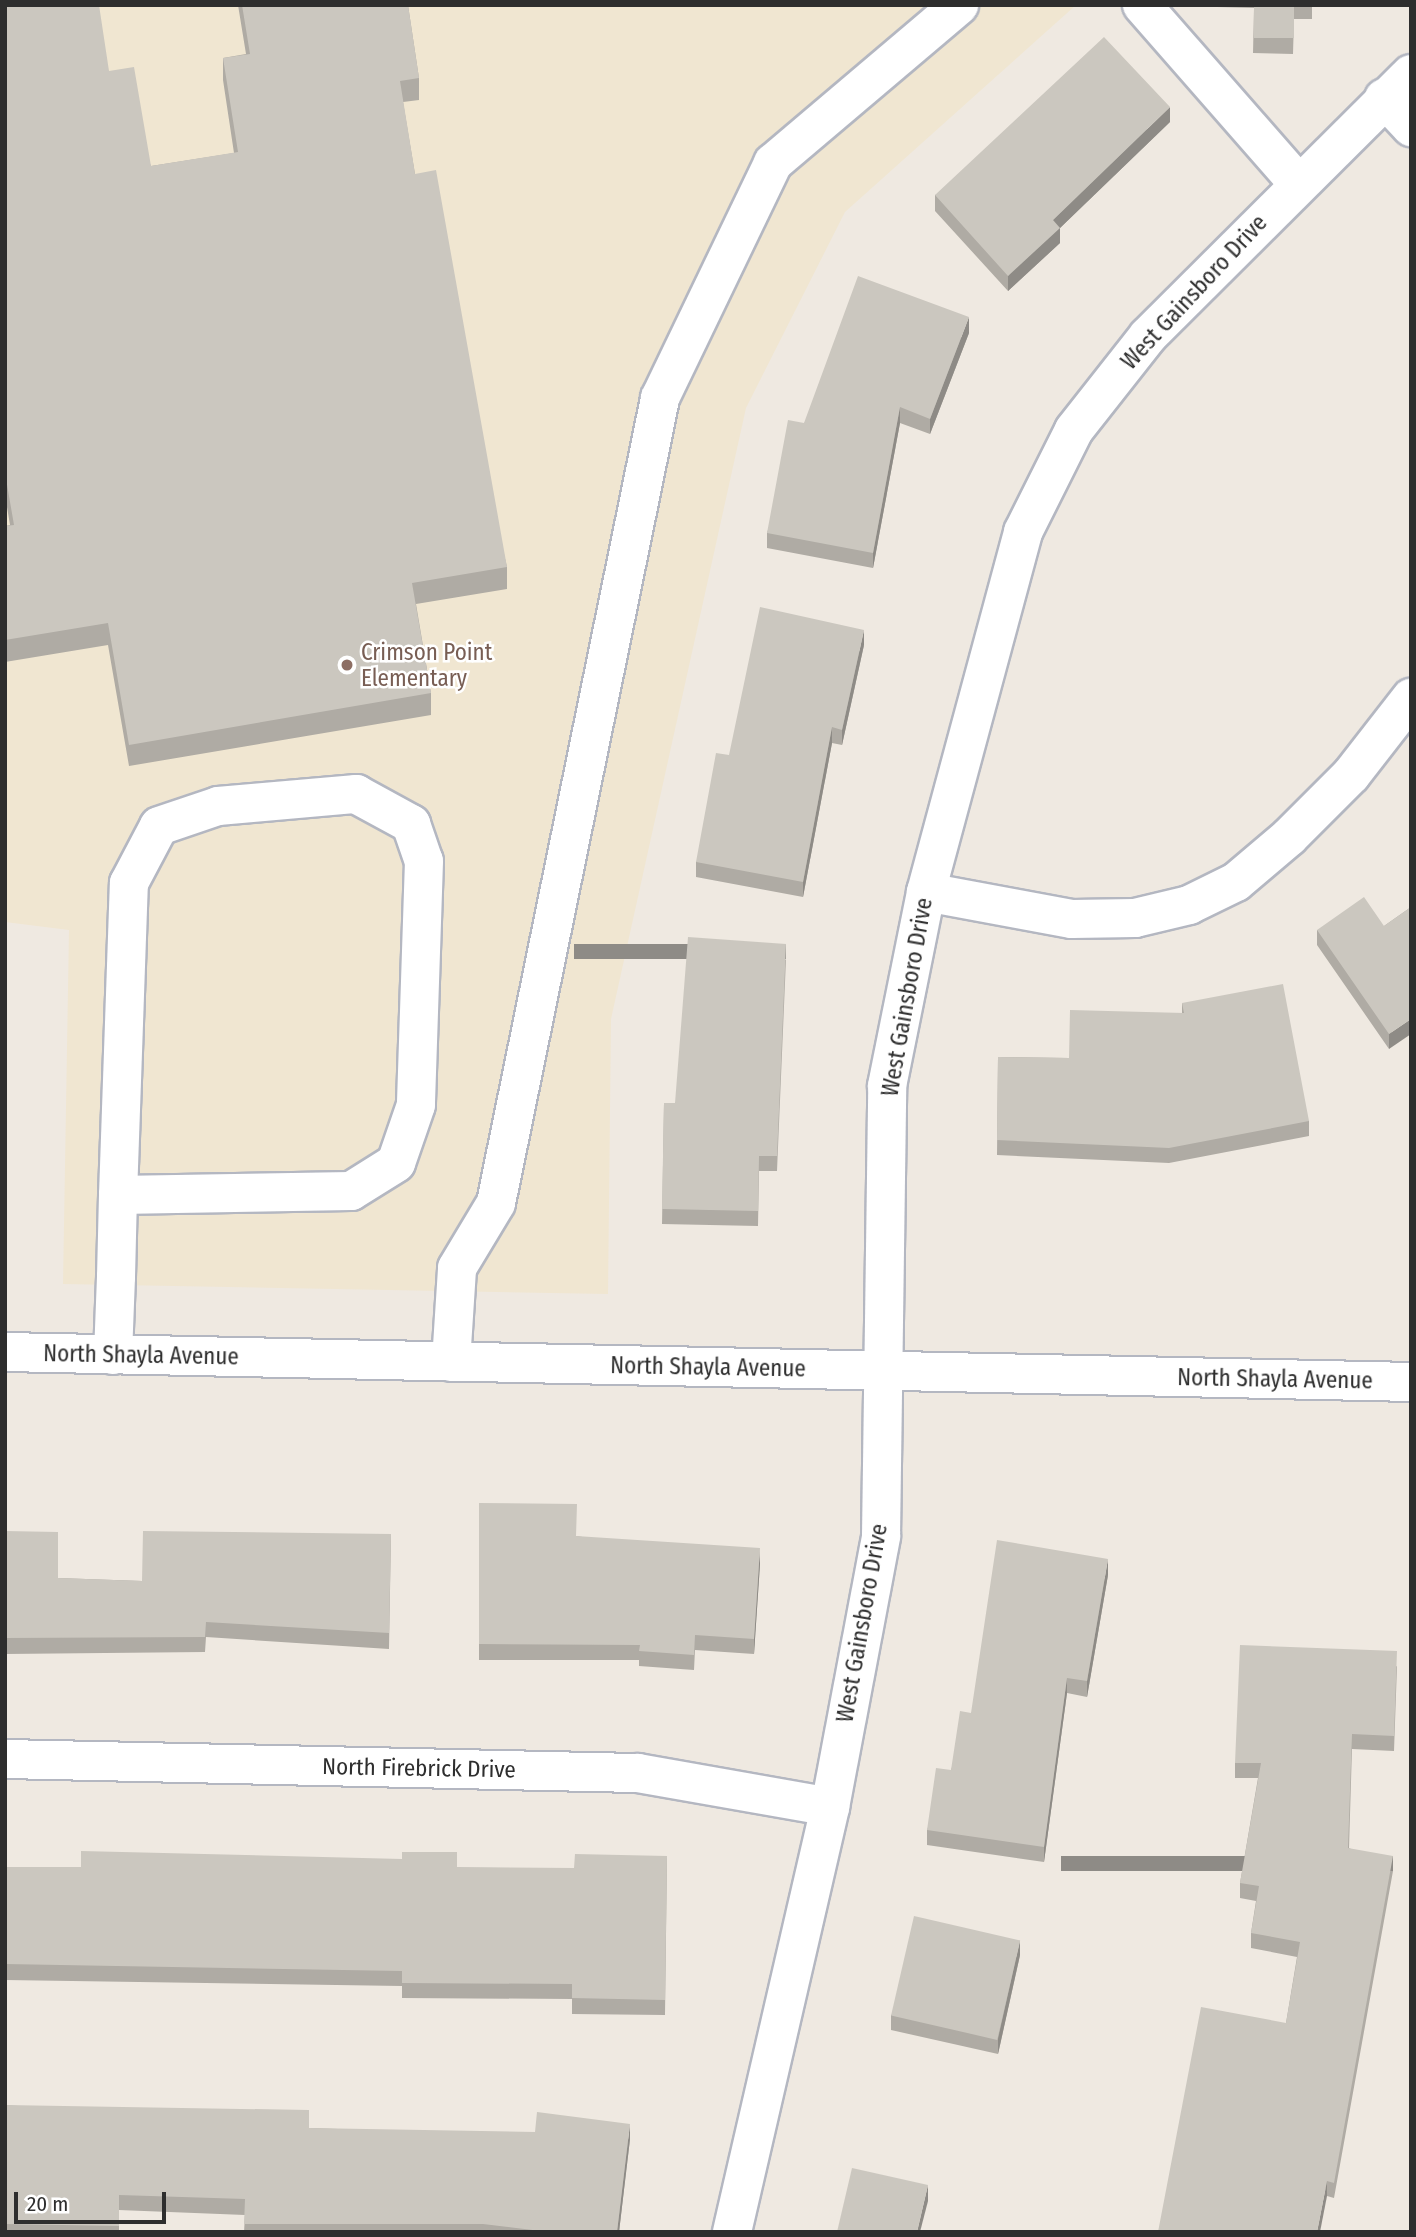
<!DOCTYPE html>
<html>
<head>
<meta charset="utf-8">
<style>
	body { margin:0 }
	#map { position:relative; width:1416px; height:2237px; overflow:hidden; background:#efe9e1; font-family:"Fira Sans Condensed",sans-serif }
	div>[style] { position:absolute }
	.education>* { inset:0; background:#f0e6d1 }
	.roads { filter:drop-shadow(2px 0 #b4b7c1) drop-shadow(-2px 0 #b4b7c1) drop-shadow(0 2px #b4b7c1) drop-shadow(0 -2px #b4b7c1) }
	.minor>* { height:38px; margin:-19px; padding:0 19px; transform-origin:19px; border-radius:19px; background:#fff }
	.wall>* { inset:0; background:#afaba4 }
	.shaded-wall>* { inset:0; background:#8e8b86; transform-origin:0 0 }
	.building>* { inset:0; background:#cbc7bf; transform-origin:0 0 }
	.dots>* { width:19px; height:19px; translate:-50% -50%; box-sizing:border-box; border:4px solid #fff; border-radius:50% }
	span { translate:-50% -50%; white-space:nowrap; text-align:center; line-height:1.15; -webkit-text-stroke:5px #fff; paint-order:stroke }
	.street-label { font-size:23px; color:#2e2e2e }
	.education-label { font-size:23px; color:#785e54 }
	.left { translate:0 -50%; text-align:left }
	.frame { position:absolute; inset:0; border:7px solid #2e2e2e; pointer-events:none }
	.scale { position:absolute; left:14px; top:2192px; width:152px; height:32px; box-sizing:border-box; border:4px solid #2e2e2e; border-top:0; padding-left:9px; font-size:21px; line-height:24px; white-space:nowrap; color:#2e2e2e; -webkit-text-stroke:5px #fff; paint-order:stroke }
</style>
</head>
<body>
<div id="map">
	<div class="education">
		<div style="clip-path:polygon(5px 5px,1076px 5px,845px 212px,746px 408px,611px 1019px,608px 1294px,63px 1284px,69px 930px,5px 922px)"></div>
	</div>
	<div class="roads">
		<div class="minor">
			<div style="left:1142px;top:5px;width:235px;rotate:48.8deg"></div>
			<div style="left:1384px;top:98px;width:40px;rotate:47deg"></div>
			<div style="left:926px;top:892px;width:148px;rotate:10.5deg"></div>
			<div style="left:1072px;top:919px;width:63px;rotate:-0.9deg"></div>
			<div style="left:1135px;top:918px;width:56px;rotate:-13.5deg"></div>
			<div style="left:1189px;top:905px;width:52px;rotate:-26.1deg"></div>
			<div style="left:1236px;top:882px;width:70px;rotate:-40.3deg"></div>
			<div style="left:1289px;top:837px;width:88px;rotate:-45deg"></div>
			<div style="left:1351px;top:775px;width:98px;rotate:-52.1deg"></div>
			<div style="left:5px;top:1352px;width:1406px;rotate:1.22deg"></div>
			<div style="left:113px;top:1355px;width:78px;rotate:-87.8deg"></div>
			<div style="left:116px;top:1277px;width:82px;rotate:-88.6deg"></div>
			<div style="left:118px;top:1195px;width:312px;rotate:-88deg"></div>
			<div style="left:129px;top:883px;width:64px;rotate:-62.2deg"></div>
			<div style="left:159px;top:826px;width:62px;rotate:-18.7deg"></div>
			<div style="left:218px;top:806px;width:139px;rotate:-5deg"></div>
			<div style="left:356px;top:794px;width:63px;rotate:28.6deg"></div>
			<div style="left:411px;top:824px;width:39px;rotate:71deg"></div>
			<div style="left:424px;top:861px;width:244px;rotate:91.9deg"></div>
			<div style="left:416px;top:1105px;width:61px;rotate:109deg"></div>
			<div style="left:396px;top:1163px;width:53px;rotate:148.1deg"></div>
			<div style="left:351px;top:1191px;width:233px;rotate:179deg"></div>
			<div style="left:451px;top:1362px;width:94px;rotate:-86.3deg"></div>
			<div style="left:457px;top:1268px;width:76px;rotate:-59deg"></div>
			<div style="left:496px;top:1203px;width:822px;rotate:-78.48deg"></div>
			<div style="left:660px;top:398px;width:261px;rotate:-64.3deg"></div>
			<div style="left:773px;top:163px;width:244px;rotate:-40.3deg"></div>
			<div style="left:5px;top:1759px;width:633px;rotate:1.27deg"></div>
			<div style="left:638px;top:1773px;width:195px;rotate:10deg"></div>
			<div style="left:732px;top:2232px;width:436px;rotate:-77deg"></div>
			<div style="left:830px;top:1807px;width:276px;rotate:-79.3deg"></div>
			<div style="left:881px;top:1536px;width:450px;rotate:-89.2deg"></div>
			<div style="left:887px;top:1086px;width:198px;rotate:-78.6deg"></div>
			<div style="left:926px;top:892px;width:373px;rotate:-74.9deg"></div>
			<div style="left:1023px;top:532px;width:114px;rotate:-63.4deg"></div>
			<div style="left:1074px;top:430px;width:120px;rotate:-51.8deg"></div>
			<div style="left:1148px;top:336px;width:371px;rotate:-44.9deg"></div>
		</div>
	</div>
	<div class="wall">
		<div style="clip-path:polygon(5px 5px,109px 71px,151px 166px,234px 153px,223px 80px,223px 58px,246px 54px,238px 5px,408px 5px,419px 78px,419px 100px,403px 102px,415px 174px,507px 567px,507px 589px,416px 604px,431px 693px,431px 715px,129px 766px,108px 645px,5px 662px,5px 526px,10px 525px,5px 495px)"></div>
		<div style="clip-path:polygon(1217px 5px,1312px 5px,1312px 19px,1294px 19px,1293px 54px,1253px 53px,1254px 8px,1217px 7px)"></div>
		<div style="clip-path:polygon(1170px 122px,1060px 228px,1060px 243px,1008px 291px,935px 211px,935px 195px)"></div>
		<div style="clip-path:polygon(969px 333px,930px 434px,900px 423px,873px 568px,767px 548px,767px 533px,804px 423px)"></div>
		<div style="clip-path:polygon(864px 645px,842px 745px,832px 743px,803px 897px,696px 877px,696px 862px)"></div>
		<div style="clip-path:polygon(1411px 907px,1389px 1049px,1317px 945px,1317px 930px,1384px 926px)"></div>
		<div style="clip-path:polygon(786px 959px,777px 1171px,759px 1171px,758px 1226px,662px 1224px,664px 1103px,675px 1103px)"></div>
		<div style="clip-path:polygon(1182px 1003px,1309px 1121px,1309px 1136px,1169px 1163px,997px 1155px,998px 1057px,1069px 1058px,1182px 1013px)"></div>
		<div style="clip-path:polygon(479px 1503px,576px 1536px,760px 1564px,754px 1654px,695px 1650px,694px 1670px,639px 1666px,639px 1660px,479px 1660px)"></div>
		<div style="clip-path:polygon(5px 1531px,58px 1578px,142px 1581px,391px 1534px,389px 1649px,206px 1637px,205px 1652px,5px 1654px)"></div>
		<div style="clip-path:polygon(1108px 1575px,1087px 1697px,1067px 1693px,1044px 1862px,927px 1845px,927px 1830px,951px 1770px,971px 1713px)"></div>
		<div style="clip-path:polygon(1397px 1666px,1394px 1751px,1352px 1749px,1349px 1848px,1393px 1871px,1334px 2198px,1327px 2196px,1286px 2023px,1297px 1957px,1251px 1948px,1251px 1933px,1256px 1901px,1240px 1898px,1240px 1883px,1258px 1778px,1235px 1778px,1235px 1763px)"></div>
		<div style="clip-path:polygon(667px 1856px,665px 2015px,572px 2014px,572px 1999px,402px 1998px,402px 1986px,5px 1980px,5px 1867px,574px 1868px)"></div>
		<div style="clip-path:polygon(1020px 1955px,998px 2054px,891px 2030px,891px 2015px)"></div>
		<div style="clip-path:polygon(5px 2105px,309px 2128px,630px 2139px,619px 2232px,244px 2232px,245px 2215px,119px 2210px,119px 2232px,5px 2232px)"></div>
	</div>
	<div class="shaded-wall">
		<div style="clip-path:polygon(1170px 107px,1170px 122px,1060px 228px,1060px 243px,1008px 291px,1008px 276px,1053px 220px)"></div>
		<div style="clip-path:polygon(969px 317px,969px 333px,930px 434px,930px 419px)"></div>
		<div style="clip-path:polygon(900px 407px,900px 423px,873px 568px,873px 553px)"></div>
		<div style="clip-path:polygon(864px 630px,864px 645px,842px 745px,842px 730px)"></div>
		<div style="clip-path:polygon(832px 727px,832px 743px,803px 897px,803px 882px)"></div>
		<div style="left:786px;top:944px;width:15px;height:212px;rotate:90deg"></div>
		<div style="clip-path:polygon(1411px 1019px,1411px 1034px,1389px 1049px,1389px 1034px)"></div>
		<div style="clip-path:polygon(760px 1548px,760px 1564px,754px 1654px,754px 1639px)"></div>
		<div style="clip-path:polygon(1108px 1559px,1108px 1575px,1087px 1697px,1087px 1681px)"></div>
		<div style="clip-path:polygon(1067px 1678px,1067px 1693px,1044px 1862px,1044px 1847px)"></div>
		<div style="left:1393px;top:1856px;width:15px;height:332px;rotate:90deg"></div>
		<div style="clip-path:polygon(1020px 1940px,1020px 1955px,998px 2054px,998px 2039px)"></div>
		<div style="clip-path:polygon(630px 2124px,630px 2139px,619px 2232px,617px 2232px)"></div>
		<div style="clip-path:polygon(1327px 2181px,1327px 2196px,1320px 2232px,1317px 2232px)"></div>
		<div style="clip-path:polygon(928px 2185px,928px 2201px,920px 2232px,917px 2232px)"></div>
	</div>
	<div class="building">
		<div style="clip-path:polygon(5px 5px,99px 5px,109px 71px,134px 67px,151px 166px,238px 152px,223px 58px,250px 54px,242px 5px,408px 5px,419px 78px,400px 81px,415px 174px,436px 170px,507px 567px,412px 583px,431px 693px,129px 745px,108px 623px,5px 640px,5px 526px,14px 525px,5px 473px)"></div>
		<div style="left:1254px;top:5px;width:40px;height:33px"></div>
		<div style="clip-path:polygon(1104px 37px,1170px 107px,1053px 220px,1060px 228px,1008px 276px,935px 195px)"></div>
		<div style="clip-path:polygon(858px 276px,969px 317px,930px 419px,900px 407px,873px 553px,767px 533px,788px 420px,804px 423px)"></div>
		<div style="clip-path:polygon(760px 607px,864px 630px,842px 730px,832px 727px,803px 882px,696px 862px,716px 753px,729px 755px)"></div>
		<div style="clip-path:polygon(1364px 897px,1384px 926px,1411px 907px,1411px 1019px,1389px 1034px,1317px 930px)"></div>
		<div style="clip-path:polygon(688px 937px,786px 944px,777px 1156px,759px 1156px,758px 1211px,662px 1209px,664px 1103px,675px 1103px)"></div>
		<div style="clip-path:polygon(1283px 984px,1309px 1121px,1169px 1148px,997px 1140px,998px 1057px,1069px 1058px,1070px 1010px,1184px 1013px,1182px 1003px)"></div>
		<div style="clip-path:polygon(479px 1503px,577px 1504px,576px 1536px,760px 1548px,754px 1639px,695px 1635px,694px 1655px,639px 1651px,640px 1645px,479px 1644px)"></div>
		<div style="clip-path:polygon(5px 1531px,58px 1532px,58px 1578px,142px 1581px,143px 1531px,391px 1534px,389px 1633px,206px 1622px,205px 1637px,5px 1638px)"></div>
		<div style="clip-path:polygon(997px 1540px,1108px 1559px,1087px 1681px,1067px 1678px,1044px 1847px,927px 1830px,936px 1768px,951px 1770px,960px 1711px,971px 1713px)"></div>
		<div style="clip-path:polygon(1240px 1645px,1397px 1651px,1394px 1736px,1352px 1734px,1348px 1848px,1393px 1856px,1334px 2183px,1327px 2181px,1317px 2232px,1158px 2232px,1201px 2007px,1286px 2023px,1300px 1942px,1251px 1933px,1259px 1886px,1240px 1883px,1261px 1763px,1235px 1763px)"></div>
		<div style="clip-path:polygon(81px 1851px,402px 1859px,402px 1852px,457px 1852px,457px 1867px,574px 1868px,575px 1854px,667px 1856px,665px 2000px,572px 1998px,572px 1984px,402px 1983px,402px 1971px,5px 1964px,5px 1867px,81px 1867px)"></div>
		<div style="left:914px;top:1916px;width:109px;height:102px;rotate:13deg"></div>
		<div style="clip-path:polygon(5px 2105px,309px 2110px,309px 2128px,535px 2132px,537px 2112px,630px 2124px,617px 2232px,549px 2232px,483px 2224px,244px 2224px,245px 2199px,119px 2195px,119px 2226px,5px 2224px)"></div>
		<div style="clip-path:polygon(852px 2168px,928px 2185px,917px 2232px,837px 2232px)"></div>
	</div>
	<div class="dots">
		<div style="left:347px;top:665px;background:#8d6e63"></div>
	</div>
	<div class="street-label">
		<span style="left:1194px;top:292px;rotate:-47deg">West Gainsboro Drive</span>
		<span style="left:907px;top:997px;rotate:-80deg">West Gainsboro Drive</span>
		<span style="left:141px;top:1355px;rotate:1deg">North Shayla Avenue</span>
		<span style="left:708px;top:1367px;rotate:1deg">North Shayla Avenue</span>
		<span style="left:1275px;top:1379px;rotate:1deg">North Shayla Avenue</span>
		<span style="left:862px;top:1623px;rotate:-80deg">West Gainsboro Drive</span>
		<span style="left:419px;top:1768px;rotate:1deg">North Firebrick Drive</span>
	</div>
	<div class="education-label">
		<span class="left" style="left:361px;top:665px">Crimson Point<br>Elementary</span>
	</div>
	<div class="frame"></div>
	<div class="scale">20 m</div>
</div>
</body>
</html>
